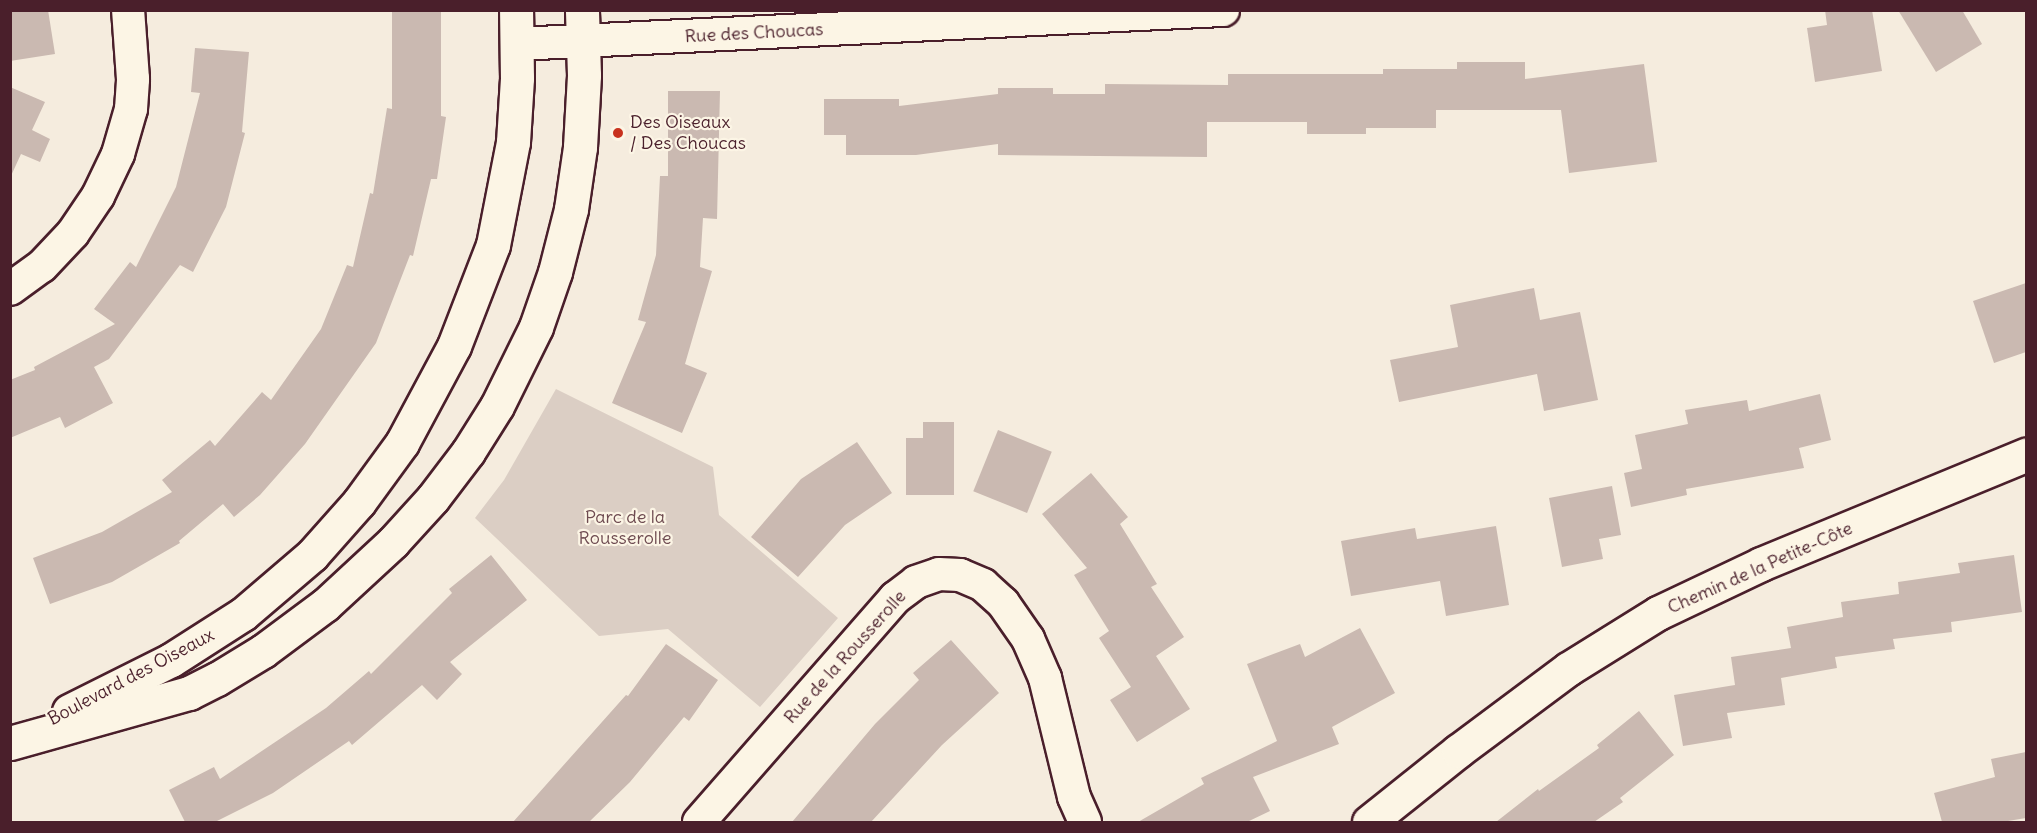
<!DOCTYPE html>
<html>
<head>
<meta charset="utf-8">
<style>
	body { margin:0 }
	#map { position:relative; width:2037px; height:833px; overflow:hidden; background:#f5ecde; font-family:Delius,sans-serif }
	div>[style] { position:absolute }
	.green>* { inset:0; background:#dbcec4 }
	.building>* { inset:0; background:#cab9b1; transform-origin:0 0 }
	.roads { filter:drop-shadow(2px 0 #4a1f2b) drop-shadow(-2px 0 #4a1f2b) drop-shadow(0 2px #4a1f2b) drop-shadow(0 -2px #4a1f2b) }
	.minor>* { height:32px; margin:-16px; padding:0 16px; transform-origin:16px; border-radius:16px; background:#fcf5e5 }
	.tertiary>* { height:33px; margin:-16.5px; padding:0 16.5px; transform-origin:16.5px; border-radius:16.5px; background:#fcf5e5 }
	.dots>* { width:16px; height:16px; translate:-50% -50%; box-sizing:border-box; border:3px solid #fcf5e5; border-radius:50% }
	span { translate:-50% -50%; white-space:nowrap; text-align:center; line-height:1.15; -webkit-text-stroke:4.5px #fcf5e5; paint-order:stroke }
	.street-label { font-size:18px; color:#4a1f2b }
	.poi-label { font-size:18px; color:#4a1f2b }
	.left { translate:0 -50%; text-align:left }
	.park-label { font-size:18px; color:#6e4b51 }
	.frame { position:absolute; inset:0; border:12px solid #4a1f2b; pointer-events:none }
</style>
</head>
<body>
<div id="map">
	<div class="green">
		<div style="clip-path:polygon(556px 389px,713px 467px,719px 515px,838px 618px,760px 707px,668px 629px,599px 636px,475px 518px,504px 480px)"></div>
	</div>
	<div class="building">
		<div style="clip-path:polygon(10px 10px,48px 10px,55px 54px,10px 61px)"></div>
		<div style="clip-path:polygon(392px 10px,441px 10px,441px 116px,446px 117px,437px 179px,431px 179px,413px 256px,410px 255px,376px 343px,305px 444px,260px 495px,234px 517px,223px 504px,179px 541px,180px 543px,112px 582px,50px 604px,33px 558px,102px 532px,172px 492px,162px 480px,210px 440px,215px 446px,262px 392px,271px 400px,321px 329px,347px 265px,353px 267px,370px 193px,373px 194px,387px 108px,392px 109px)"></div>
		<div style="clip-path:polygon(1825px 10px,1872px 10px,1882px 71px,1815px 82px,1807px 28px,1827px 25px)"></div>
		<div style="clip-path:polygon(1898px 10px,1962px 10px,1982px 44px,1936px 72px)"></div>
		<div style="clip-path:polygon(195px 48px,249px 52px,242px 132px,245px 133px,226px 207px,193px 272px,180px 265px,109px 359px,94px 367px,113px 403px,65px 428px,60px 417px,10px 438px,10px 380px,35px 370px,34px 367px,115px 324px,94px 309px,130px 262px,136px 267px,176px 187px,200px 93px,191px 92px)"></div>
		<div style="clip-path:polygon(1457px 62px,1525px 62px,1525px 79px,1644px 64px,1657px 162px,1569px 173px,1561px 110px,1436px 110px,1436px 128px,1366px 128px,1366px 134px,1307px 134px,1307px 122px,1207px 122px,1207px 157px,998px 155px,998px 144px,916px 155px,846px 155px,846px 135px,824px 135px,824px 99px,899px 99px,899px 106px,998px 94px,998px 88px,1053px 88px,1053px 94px,1105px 94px,1105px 84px,1228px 85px,1228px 74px,1383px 74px,1383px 69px,1457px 69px)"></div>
		<div style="clip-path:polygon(10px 87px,45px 102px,32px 130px,50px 139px,40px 162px,21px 154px,10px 178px)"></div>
		<div style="clip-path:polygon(668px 91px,720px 91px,717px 219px,703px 218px,700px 267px,712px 271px,685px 364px,707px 373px,682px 433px,612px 403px,646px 322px,638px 320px,656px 255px,660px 176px,668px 176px)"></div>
		<div style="clip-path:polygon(2026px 283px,2026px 352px,1994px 363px,1973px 301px)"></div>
		<div style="clip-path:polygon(1534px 288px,1540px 320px,1580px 312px,1598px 400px,1544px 411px,1537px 374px,1399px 402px,1390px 360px,1458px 347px,1450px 305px)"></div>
		<div style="clip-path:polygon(1820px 394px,1831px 440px,1799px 448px,1804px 468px,1686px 489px,1687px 495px,1631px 507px,1624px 473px,1642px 469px,1635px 435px,1688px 424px,1685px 410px,1747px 400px,1749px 411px)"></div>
		<div style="clip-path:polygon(923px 422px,954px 422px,954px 495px,906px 495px,906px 438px,923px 438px)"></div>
		<div style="left:998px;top:430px;width:58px;height:66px;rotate:22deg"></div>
		<div style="clip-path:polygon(857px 442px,892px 493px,845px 525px,798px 577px,751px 537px,801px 479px)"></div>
		<div style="clip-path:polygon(1091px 473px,1128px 517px,1120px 524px,1157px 584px,1151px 587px,1184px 637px,1156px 656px,1190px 709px,1137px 742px,1110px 700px,1131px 687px,1099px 638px,1109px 631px,1074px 575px,1087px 568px,1042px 514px)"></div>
		<div style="clip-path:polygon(1612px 486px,1621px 535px,1599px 539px,1603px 559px,1562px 567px,1549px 498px)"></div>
		<div style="clip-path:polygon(1496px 526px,1509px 605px,1446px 616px,1440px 581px,1351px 596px,1341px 541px,1415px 528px,1417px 539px)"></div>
		<div style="clip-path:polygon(491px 555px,527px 600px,450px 662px,462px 674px,437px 700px,422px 685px,352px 745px,349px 741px,273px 793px,215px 822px,185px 822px,169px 790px,214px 767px,220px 779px,326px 708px,369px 671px,371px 674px,452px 593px,449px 589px)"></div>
		<div style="clip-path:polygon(2014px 555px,2022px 612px,1951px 622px,1952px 632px,1893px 639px,1895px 649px,1835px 657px,1837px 668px,1781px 678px,1785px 705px,1727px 713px,1732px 738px,1683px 746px,1674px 695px,1735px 685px,1731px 657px,1791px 648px,1787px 627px,1843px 617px,1841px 602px,1899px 594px,1898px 582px,1960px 573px,1958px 563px)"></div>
		<div style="clip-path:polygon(1360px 628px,1395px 693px,1332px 727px,1339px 744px,1253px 777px,1270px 811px,1247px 822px,1138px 822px,1204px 784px,1201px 778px,1277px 741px,1247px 664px,1300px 644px,1305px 657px)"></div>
		<div style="clip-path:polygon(951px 640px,999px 693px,942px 745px,871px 822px,792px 822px,875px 724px,919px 680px,913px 673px)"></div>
		<div style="clip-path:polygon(666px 644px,718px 680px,689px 721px,684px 717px,630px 782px,589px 822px,513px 822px,626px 695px,628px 696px)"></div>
		<div style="clip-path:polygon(1639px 711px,1674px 755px,1620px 798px,1623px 802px,1594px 822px,1496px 822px,1538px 789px,1539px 791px,1599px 748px,1597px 745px)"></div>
		<div style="clip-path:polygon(2026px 752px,2026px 818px,2002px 822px,1942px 822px,1934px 793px,1995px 777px,1991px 759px)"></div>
	</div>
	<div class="roads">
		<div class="minor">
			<div style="left:517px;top:44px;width:707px;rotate:-2.76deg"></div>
			<div style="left:10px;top:289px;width:39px;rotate:-36deg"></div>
			<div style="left:42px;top:266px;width:45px;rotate:-46.8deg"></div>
			<div style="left:73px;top:233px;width:45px;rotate:-56deg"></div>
			<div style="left:98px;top:196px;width:47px;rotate:-64.5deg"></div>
			<div style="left:118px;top:154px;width:47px;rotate:-73.9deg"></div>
			<div style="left:131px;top:109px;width:30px;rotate:-86deg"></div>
			<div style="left:133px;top:79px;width:69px;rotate:-94.1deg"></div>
			<div style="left:699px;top:822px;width:298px;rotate:-48.8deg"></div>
			<div style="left:895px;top:598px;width:26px;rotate:-37deg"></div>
			<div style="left:916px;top:582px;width:24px;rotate:-19deg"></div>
			<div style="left:939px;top:574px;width:21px;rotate:3deg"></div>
			<div style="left:960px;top:575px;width:25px;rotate:23deg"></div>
			<div style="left:983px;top:585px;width:27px;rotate:42deg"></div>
			<div style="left:1003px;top:603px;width:44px;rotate:55.2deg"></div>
			<div style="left:1028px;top:639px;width:43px;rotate:66.4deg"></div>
			<div style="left:1045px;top:678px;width:122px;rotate:76.3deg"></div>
			<div style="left:1074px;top:797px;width:27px;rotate:66deg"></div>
		</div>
		<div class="tertiary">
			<div style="left:69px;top:711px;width:114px;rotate:-26.6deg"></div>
			<div style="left:171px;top:660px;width:85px;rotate:-32.6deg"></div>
			<div style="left:243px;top:614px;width:91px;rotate:-40.5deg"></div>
			<div style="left:312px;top:555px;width:71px;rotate:-48.4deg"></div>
			<div style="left:359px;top:502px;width:73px;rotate:-53.9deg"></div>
			<div style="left:402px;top:443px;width:110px;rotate:-61.8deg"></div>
			<div style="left:454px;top:346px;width:108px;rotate:-68.9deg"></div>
			<div style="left:493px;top:245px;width:105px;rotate:-79deg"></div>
			<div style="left:513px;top:142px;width:64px;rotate:-86.4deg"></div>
			<div style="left:517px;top:78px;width:68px;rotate:-90.8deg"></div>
			<div style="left:10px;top:743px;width:186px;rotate:-15.6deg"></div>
			<div style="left:189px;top:693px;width:31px;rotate:-27deg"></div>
			<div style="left:217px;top:679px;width:54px;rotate:-31.3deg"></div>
			<div style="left:263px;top:651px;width:77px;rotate:-36.6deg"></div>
			<div style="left:325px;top:605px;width:93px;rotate:-42.8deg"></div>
			<div style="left:393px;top:542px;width:59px;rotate:-47.7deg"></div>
			<div style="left:433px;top:498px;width:58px;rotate:-52.7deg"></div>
			<div style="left:468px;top:452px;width:54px;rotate:-57.8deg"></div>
			<div style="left:497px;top:406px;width:88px;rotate:-63.7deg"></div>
			<div style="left:536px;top:327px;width:58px;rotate:-70.9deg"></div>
			<div style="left:555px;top:272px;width:65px;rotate:-75.7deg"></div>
			<div style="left:571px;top:209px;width:63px;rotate:-81.7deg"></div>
			<div style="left:580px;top:147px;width:72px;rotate:-86.8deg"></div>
			<div style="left:584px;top:75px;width:65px;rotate:-91.8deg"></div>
			<div style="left:1369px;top:822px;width:114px;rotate:-38.6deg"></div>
			<div style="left:1458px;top:751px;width:137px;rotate:-36.7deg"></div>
			<div style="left:1568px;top:669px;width:106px;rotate:-31.9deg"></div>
			<div style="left:1658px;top:613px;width:114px;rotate:-25.4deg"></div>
			<div style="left:1761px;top:564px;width:287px;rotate:-22.4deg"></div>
		</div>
	</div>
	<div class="dots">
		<div style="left:618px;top:133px;background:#c8321e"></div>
	</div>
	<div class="street-label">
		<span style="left:754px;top:33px;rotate:-3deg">Rue des Choucas</span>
		<span style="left:1760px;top:568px;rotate:-24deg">Chemin de la Petite-Côte</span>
		<span style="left:845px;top:657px;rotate:-48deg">Rue de la Rousserolle</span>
		<span style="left:131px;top:677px;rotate:-28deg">Boulevard des Oiseaux</span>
	</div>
	<div class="poi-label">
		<span class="left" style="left:630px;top:133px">Des Oiseaux<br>/ Des Choucas</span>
	</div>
	<div class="park-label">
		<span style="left:625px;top:528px">Parc de la<br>Rousserolle</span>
	</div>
	<div class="frame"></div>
</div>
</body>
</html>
